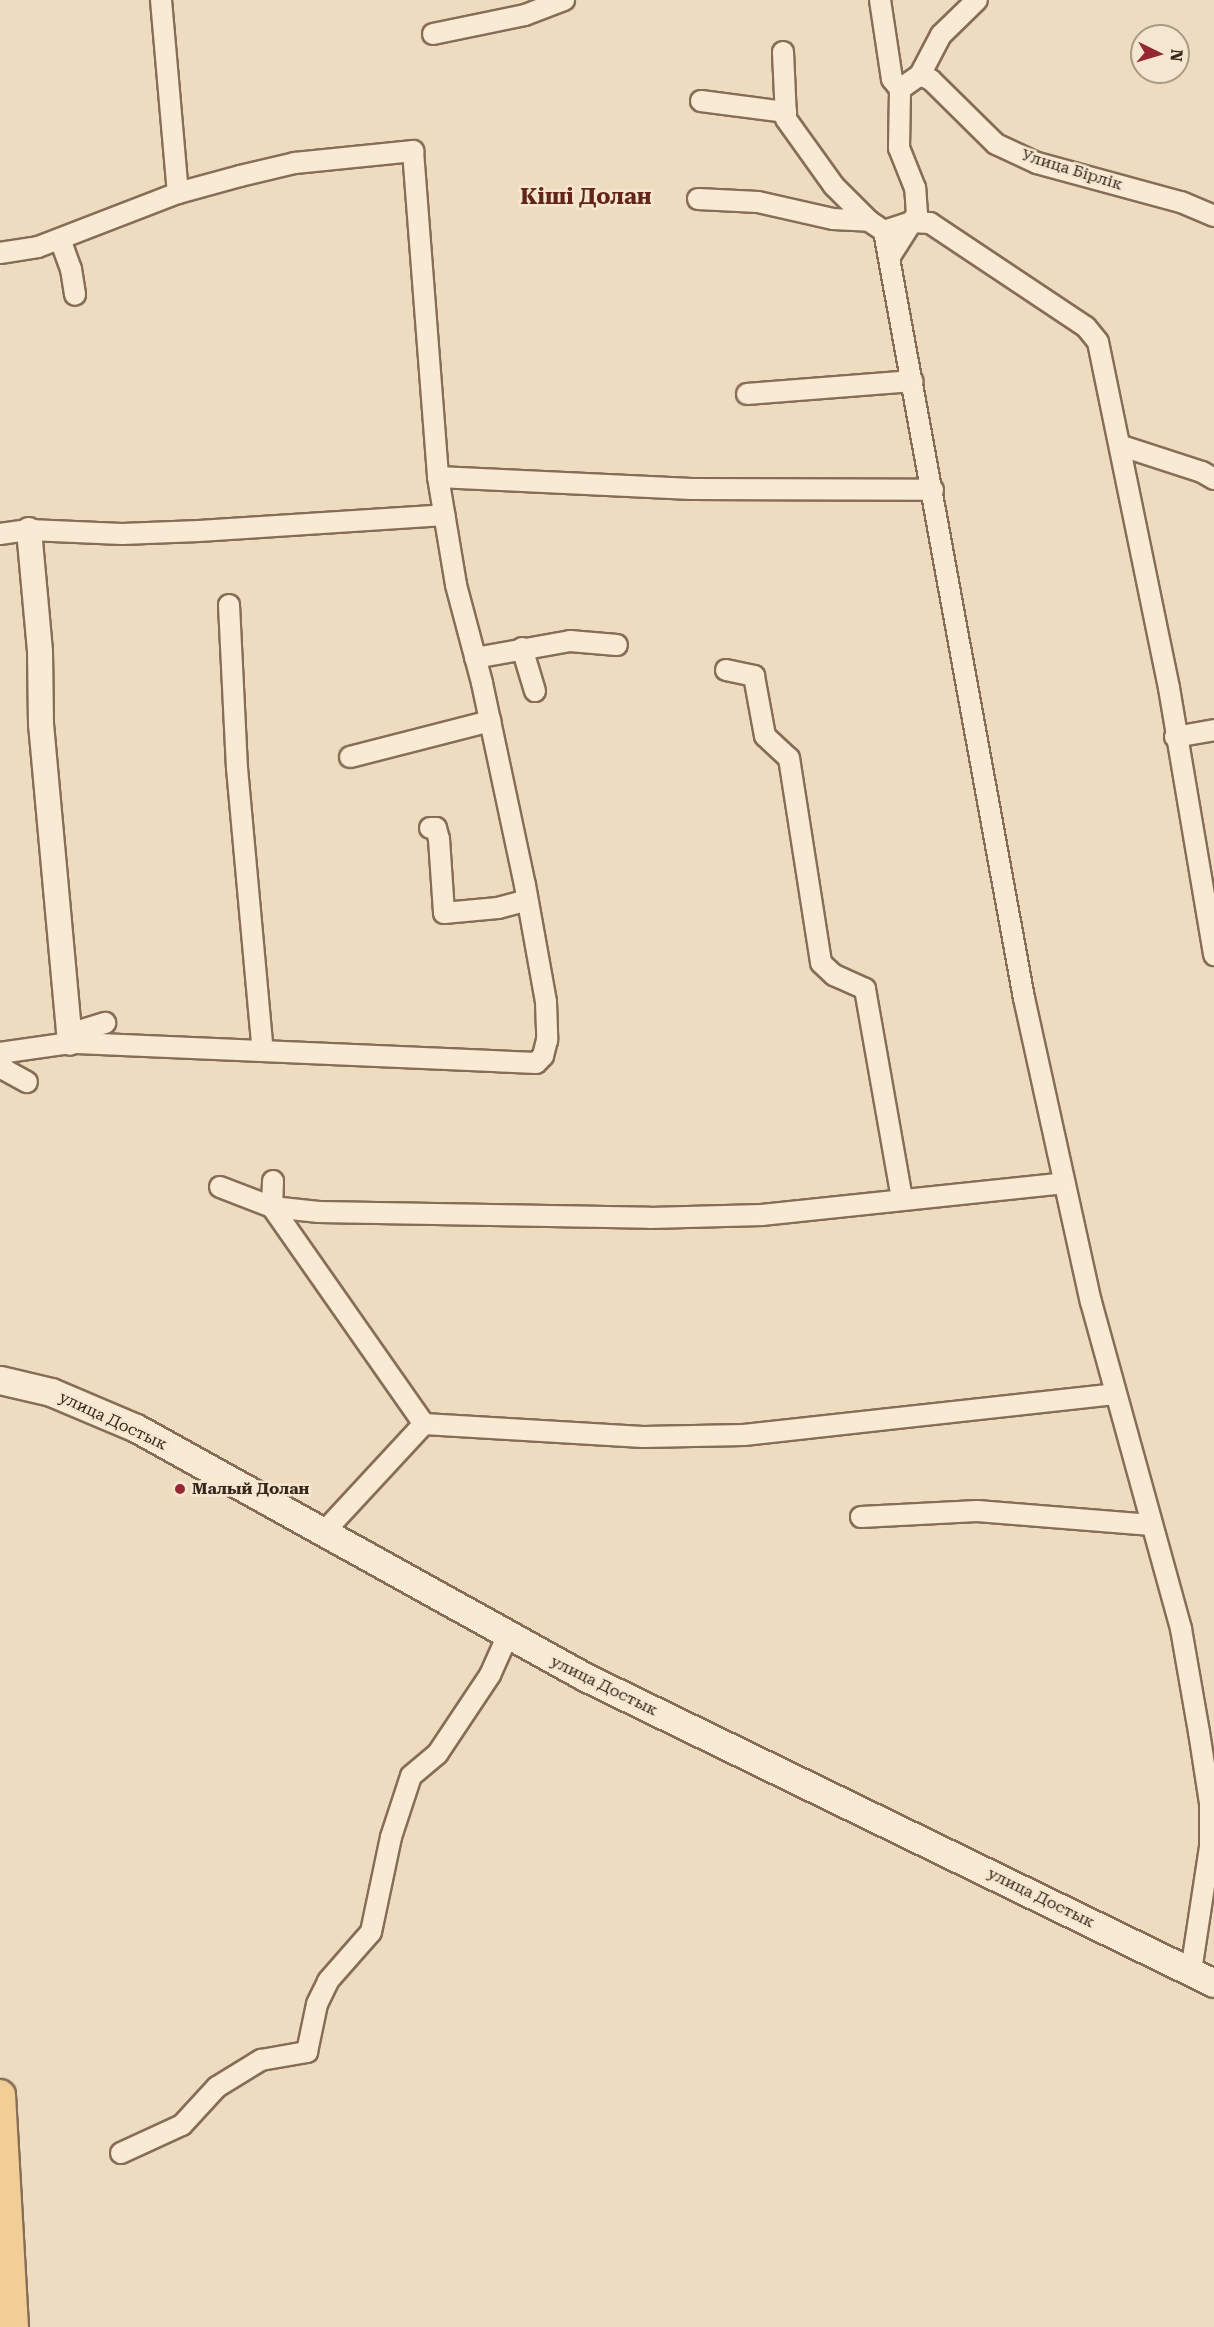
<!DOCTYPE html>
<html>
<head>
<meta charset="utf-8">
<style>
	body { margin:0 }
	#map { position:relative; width:1214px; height:2327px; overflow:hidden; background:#eedcc0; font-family:"Roboto Serif",serif }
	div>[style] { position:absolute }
	.roads { filter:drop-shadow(2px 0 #876d58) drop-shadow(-2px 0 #876d58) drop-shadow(0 2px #876d58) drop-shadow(0 -2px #876d58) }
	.minor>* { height:20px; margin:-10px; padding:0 10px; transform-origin:10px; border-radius:10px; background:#f9ead3 }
	.tertiary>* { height:24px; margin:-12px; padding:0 12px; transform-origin:12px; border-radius:12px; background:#f9ead3 }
	.secondary>* { height:27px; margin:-13.5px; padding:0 13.5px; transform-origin:13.5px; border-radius:13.5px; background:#f9ead3 }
	.primary>* { height:30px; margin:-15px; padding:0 15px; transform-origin:15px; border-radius:15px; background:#f2ce97 }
	.dots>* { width:16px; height:16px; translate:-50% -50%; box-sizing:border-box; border:3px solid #f5e7cf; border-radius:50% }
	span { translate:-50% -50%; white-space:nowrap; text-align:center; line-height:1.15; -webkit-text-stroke:5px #f5e7cf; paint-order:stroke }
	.street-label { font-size:16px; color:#36271c }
	.poi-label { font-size:16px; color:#36271c; font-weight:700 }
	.left { translate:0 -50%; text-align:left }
	.district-label { font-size:22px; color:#63241b; font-weight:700 }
	.north { position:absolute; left:1130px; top:24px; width:60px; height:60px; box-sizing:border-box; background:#f5e7cf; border:2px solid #a99a87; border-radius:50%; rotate:95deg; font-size:16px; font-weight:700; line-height:24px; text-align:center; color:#36271c }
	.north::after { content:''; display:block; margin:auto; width:21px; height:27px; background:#962732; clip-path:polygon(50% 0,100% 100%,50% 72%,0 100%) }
</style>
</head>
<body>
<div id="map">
	<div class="roads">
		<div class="minor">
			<div style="left:161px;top:0;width:194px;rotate:85deg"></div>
			<div style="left:880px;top:0;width:80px;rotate:81.4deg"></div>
			<div style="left:892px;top:79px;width:13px;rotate:51deg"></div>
			<div style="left:433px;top:34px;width:94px;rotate:-11.7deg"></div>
			<div style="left:525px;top:15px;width:42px;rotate:-21deg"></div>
			<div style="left:783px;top:52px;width:67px;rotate:87.4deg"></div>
			<div style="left:786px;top:119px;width:82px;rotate:54.4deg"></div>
			<div style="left:834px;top:186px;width:49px;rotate:45deg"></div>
			<div style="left:869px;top:221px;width:18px;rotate:34deg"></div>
			<div style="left:884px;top:231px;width:780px;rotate:79.66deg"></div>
			<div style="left:1024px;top:998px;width:311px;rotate:77.6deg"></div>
			<div style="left:1091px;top:1302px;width:339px;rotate:74.6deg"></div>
			<div style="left:1181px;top:1629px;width:105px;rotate:80.1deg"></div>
			<div style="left:1199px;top:1732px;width:72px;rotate:81.2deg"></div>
			<div style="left:1210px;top:1803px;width:44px;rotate:90deg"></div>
			<div style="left:1210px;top:1847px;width:125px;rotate:98.7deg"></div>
			<div style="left:920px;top:75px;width:12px;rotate:24deg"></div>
			<div style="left:931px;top:80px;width:91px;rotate:44.6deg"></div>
			<div style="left:996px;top:144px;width:45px;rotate:24.9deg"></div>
			<div style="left:1037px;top:163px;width:149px;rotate:15.2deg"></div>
			<div style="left:1181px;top:202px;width:36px;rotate:23deg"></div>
			<div style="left:701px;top:101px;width:86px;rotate:7.4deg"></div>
			<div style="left:698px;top:199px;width:60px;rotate:2.9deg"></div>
			<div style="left:758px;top:202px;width:77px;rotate:12.8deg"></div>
			<div style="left:833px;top:219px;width:36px;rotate:3deg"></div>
			<div style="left:884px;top:231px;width:28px;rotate:-18deg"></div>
			<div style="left:911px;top:222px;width:19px;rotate:3deg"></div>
			<div style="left:930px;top:223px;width:187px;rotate:33.7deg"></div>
			<div style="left:1086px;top:327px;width:19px;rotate:51deg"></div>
			<div style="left:1098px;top:342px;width:353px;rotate:78.4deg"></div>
			<div style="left:1169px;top:688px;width:271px;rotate:80.4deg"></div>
			<div style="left:60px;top:239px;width:32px;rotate:70deg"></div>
			<div style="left:71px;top:269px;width:26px;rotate:81deg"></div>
			<div style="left:0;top:253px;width:38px;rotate:-9deg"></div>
			<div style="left:38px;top:247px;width:150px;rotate:-21.1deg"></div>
			<div style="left:178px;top:193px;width:64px;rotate:-15.3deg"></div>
			<div style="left:240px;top:176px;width:57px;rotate:-13.3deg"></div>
			<div style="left:295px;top:163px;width:119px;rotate:-5.8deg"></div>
			<div style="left:413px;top:151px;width:327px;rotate:85.6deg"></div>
			<div style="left:438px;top:477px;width:109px;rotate:80.5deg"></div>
			<div style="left:456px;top:585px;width:101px;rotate:75.1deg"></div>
			<div style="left:482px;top:683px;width:207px;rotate:78deg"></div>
			<div style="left:525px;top:885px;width:119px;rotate:79.8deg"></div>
			<div style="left:546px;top:1002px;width:38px;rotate:88deg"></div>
			<div style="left:547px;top:1040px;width:16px;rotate:104deg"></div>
			<div style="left:543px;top:1056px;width:10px;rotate:135deg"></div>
			<div style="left:536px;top:1063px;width:466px;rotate:-177.5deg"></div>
			<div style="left:70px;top:1043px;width:71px;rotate:171.9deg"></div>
			<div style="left:889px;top:258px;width:52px;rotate:-57.5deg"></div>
			<div style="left:917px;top:214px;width:26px;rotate:-94deg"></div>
			<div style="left:915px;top:188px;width:43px;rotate:-111.8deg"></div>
			<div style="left:899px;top:148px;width:59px;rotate:-89deg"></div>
			<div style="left:900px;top:89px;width:24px;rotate:-35deg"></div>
			<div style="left:920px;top:75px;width:45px;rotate:-62.3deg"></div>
			<div style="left:941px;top:35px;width:50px;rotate:-44.2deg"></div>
			<div style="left:747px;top:394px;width:166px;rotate:-4.5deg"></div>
			<div style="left:1122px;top:446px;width:84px;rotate:18deg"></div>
			<div style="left:1202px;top:472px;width:14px;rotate:30deg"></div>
			<div style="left:438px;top:477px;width:254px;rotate:2.7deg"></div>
			<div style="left:692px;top:489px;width:241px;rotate:0.2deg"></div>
			<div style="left:0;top:534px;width:29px;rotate:-8deg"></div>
			<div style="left:29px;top:530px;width:93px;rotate:2.5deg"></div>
			<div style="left:122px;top:534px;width:77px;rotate:-2.2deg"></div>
			<div style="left:199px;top:531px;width:246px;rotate:-3.7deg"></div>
			<div style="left:229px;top:605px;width:163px;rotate:87.2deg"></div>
			<div style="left:237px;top:768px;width:284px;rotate:84.8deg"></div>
			<div style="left:522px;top:648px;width:45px;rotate:73.2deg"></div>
			<div style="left:475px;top:658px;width:97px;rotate:-10.1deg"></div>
			<div style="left:570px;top:641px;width:47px;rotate:4.9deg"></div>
			<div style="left:726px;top:670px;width:29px;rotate:12deg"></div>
			<div style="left:754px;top:676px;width:61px;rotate:79.6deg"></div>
			<div style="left:765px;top:736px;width:33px;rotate:43deg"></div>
			<div style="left:789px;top:758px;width:207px;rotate:81.1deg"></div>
			<div style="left:821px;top:963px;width:18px;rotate:43deg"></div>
			<div style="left:834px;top:975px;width:34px;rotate:24deg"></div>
			<div style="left:865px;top:989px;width:213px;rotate:80deg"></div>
			<div style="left:1175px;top:737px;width:40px;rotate:-10deg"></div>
			<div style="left:350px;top:757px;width:145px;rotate:-14.4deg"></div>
			<div style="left:430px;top:828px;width:6px"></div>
			<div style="left:436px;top:828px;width:11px;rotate:75deg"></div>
			<div style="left:439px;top:839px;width:74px;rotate:86.1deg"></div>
			<div style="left:444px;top:913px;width:54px;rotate:-5.3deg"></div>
			<div style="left:498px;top:908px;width:30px;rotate:-15deg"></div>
			<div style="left:69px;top:1034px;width:38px;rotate:-17deg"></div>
			<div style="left:0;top:1062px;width:9px;rotate:58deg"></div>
			<div style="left:5px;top:1070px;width:25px;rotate:29deg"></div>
			<div style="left:273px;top:1181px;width:26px;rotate:92deg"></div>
			<div style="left:272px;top:1207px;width:47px;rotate:6.1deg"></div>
			<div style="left:319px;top:1212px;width:331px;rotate:1deg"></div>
			<div style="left:650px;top:1218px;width:112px;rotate:-1.5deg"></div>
			<div style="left:762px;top:1215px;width:304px;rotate:-6deg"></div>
			<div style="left:220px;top:1187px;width:56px;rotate:21deg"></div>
			<div style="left:272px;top:1207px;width:265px;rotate:55deg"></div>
			<div style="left:424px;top:1424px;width:219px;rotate:3.4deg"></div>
			<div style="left:643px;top:1437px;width:101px;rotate:-1.1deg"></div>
			<div style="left:744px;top:1435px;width:373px;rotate:-6.3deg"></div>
			<div style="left:861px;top:1517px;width:116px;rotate:-3deg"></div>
			<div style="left:977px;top:1511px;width:175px;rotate:4.6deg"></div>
			<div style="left:322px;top:1534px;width:150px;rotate:-47.2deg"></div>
			<div style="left:121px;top:2153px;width:67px;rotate:-24.7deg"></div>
			<div style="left:182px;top:2125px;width:52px;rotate:-47.4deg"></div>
			<div style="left:217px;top:2087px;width:52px;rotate:-31.5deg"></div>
			<div style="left:261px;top:2060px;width:47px;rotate:-9.9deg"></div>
			<div style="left:307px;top:2052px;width:49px;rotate:-78.2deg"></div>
			<div style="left:317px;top:2004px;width:25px;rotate:-64deg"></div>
			<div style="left:328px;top:1981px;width:65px;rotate:-48.7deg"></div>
			<div style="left:371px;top:1932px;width:97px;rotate:-78.1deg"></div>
			<div style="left:391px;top:1837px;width:64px;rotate:-71.8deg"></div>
			<div style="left:411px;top:1776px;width:35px;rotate:-40deg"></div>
			<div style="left:438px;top:1753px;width:94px;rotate:-56.3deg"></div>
			<div style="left:490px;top:1675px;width:42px;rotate:-65.9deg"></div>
		</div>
		<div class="tertiary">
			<div style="left:29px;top:530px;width:122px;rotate:84.8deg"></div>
			<div style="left:40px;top:652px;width:72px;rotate:89.2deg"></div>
			<div style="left:41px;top:724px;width:320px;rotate:84.8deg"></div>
		</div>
		<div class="secondary">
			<div style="left:0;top:1380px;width:52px;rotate:13.2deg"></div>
			<div style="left:51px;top:1392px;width:92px;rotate:23deg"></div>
			<div style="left:136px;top:1428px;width:513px;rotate:29.01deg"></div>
			<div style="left:585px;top:1677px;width:699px;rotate:25.94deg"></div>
		</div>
		<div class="primary">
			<div style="left:0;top:2095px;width:232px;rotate:86.8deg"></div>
		</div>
	</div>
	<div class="dots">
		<div style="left:180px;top:1489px;background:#962732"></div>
	</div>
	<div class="street-label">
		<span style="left:1072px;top:170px;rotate:17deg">Улица Бірлік</span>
		<span style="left:113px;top:1421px;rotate:25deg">улица Достык</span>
		<span style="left:604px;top:1686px;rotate:26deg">улица Достык</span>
		<span style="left:1041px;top:1898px;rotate:26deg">улица Достык</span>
	</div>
	<div class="poi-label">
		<span class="left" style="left:192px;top:1489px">Малый Долан</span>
	</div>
	<div class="district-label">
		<span style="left:586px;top:197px">Кіші Долан</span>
	</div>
	<div class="north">N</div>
</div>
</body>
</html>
